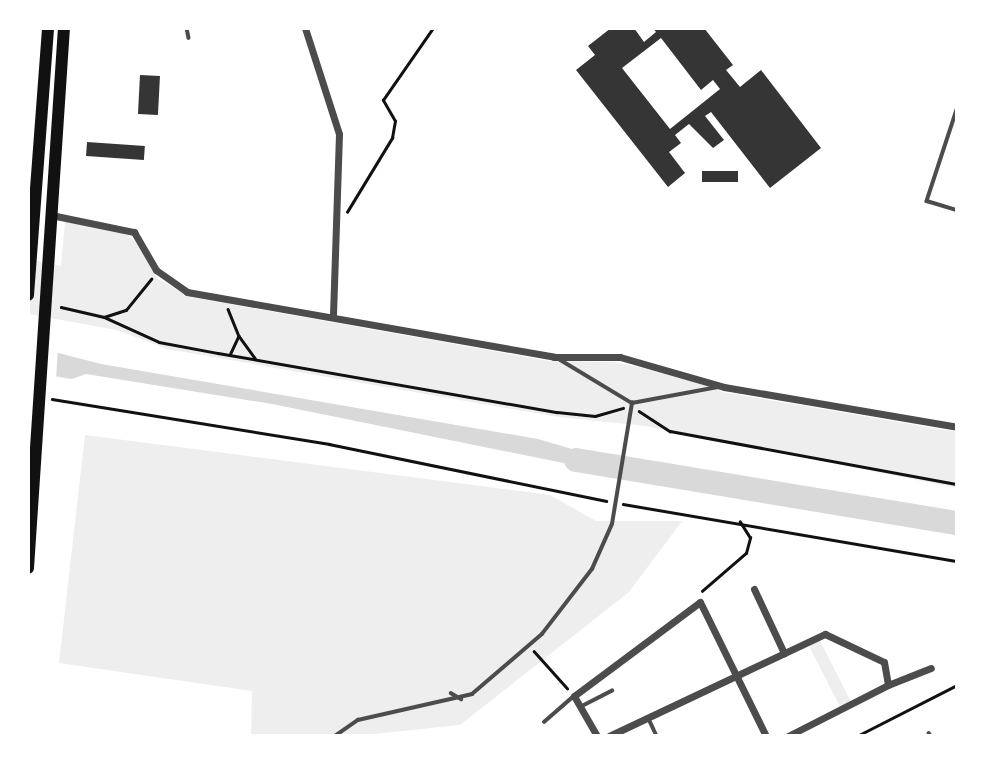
<!DOCTYPE html>
<html>
<head>
<meta charset="utf-8">
<style>
	body { margin:0 }
	#map { position:relative; width:985px; height:764px; overflow:hidden; background:#fff; font-family:Inter,sans-serif }
	div>[style] { position:absolute }
	.green>* { inset:0; background:#eee; transform-origin:0 0 }
	.water>* { inset:0; background:#d9d9d9 }
	.pier>* { inset:0; background:#fff }
	.river>* { height:24px; margin:-12px; padding:0 12px; transform-origin:12px; border-radius:12px; background:#d9d9d9 }
	.building>* { inset:0; background:#353535; transform-origin:0 0 }
	.path>* { height:2.5px; margin:-1.25px; padding:0 1.25px; transform-origin:1.25px; border-radius:1.25px; background:#111 }
	.service>* { height:3.5px; margin:-1.75px; padding:0 1.75px; transform-origin:1.75px; border-radius:1.75px; background:#4c4c4c }
	.minor>* { height:7px; margin:-3.5px; padding:0 3.5px; transform-origin:3.5px; border-radius:3.5px; background:#4c4c4c }
	.trunk>* { height:12px; margin:-6px; padding:0 6px; transform-origin:6px; border-radius:6px; background:#111 }
	span { translate:-50% -50%; white-space:nowrap; text-align:center; line-height:1.15; -webkit-text-stroke:5px #fff; paint-order:stroke }
	.frame { position:absolute; inset:0; border:30px solid #fff; pointer-events:none }
</style>
</head>
<body>
<div id="map">
	<div class="green">
		<div style="clip-path:polygon(65px 221px,119px 229px,135px 241px,158px 279px,190px 297px,549px 361px,614px 362px,705px 381px,722px 392px,957px 432px,957px 488px,646px 426px,558px 417px,167px 349px,117px 330px,28px 314px,28px 259px,61px 266px)"></div>
		<div style="clip-path:polygon(85px 435px,550px 495px,596px 521px,682px 521px,629px 592px,460px 725px,354px 736px,251px 736px,252px 691px,59px 663px)"></div>
		<div style="left:818px;top:637px;width:74px;height:12px;rotate:63deg"></div>
	</div>
	<div class="water">
		<div style="clip-path:polygon(28px 345px,101px 364px,538px 439px,609px 460px,608px 472px,272px 404px,86px 374px,72px 379px,28px 372px)"></div>
	</div>
	<div class="pier">
		<div style="clip-path:polygon(28px 342px,58px 348px,56px 380px,28px 375px)"></div>
	</div>
	<div class="river">
		<div style="left:576px;top:460px;width:386px;rotate:9.4deg"></div>
	</div>
	<div class="building">
		<div style="clip-path:polygon(evenodd,611px 28px,634px 28px,644px 42px,656px 32px,653px 28px,704px 28px,733px 65px,726px 70px,740px 87px,761px 70px,821px 148px,770px 188px,711px 112px,705px 116px,724px 140px,713px 148px,689px 124px,675px 135px,681px 143px,669px 152px,685px 173px,668px 187px,576px 70px,595px 55px,588px 46px,611px 28px,661px 38px,701px 90px,713px 80px,720px 89px,670px 129px,622px 68px,661px 38px)"></div>
		<div style="left:140px;top:75px;width:20px;height:39px;rotate:3deg"></div>
		<div style="left:87px;top:142px;width:58px;height:14px;rotate:4deg"></div>
		<div style="left:702px;top:171px;width:36px;height:11px"></div>
	</div>
	<div class="path">
		<div style="left:347px;top:212px;width:87px;rotate:-58.7deg"></div>
		<div style="left:392px;top:138px;width:17px;rotate:-80deg"></div>
		<div style="left:395px;top:121px;width:24px;rotate:-120deg"></div>
		<div style="left:383px;top:100px;width:88px;rotate:-55.2deg"></div>
		<div style="left:61px;top:307px;width:44px;rotate:13.1deg"></div>
		<div style="left:104px;top:317px;width:60px;rotate:24.4deg"></div>
		<div style="left:159px;top:342px;width:60px;rotate:10.6deg"></div>
		<div style="left:218px;top:353px;width:344px;rotate:9.9deg"></div>
		<div style="left:557px;top:412px;width:38px;rotate:6deg"></div>
		<div style="left:595px;top:416px;width:29px;rotate:-16deg"></div>
		<div style="left:228px;top:309px;width:29px;rotate:68deg"></div>
		<div style="left:239px;top:336px;width:21px;rotate:115deg"></div>
		<div style="left:104px;top:317px;width:23px;rotate:-18deg"></div>
		<div style="left:126px;top:310px;width:40px;rotate:-51deg"></div>
		<div style="left:239px;top:336px;width:27px;rotate:54deg"></div>
		<div style="left:52px;top:399px;width:281px;rotate:9.2deg"></div>
		<div style="left:329px;top:444px;width:283px;rotate:11.6deg"></div>
		<div style="left:639px;top:411px;width:37px;rotate:33deg"></div>
		<div style="left:670px;top:431px;width:292px;rotate:10.5deg"></div>
		<div style="left:623px;top:504px;width:339px;rotate:9.7deg"></div>
		<div style="left:702px;top:591px;width:58px;rotate:-40.8deg"></div>
		<div style="left:746px;top:553px;width:16px;rotate:-75deg"></div>
		<div style="left:750px;top:538px;width:19px;rotate:-122deg"></div>
		<div style="left:534px;top:651px;width:50px;rotate:48.3deg"></div>
		<div style="left:857px;top:736px;width:112px;rotate:-27deg"></div>
	</div>
	<div class="service">
		<div style="left:187px;top:28px;width:10px;rotate:79deg"></div>
		<div style="left:957px;top:110px;width:96px;rotate:108.2deg"></div>
		<div style="left:927px;top:201px;width:31px;rotate:17deg"></div>
		<div style="left:559px;top:359px;width:85px;rotate:31.1deg"></div>
		<div style="left:632px;top:403px;width:87px;rotate:-10.5deg"></div>
		<div style="left:451px;top:693px;width:12px;rotate:31deg"></div>
		<div style="left:580px;top:707px;width:36px;rotate:-27deg"></div>
		<div style="left:649px;top:719px;width:19px;rotate:65deg"></div>
		<div style="left:544px;top:722px;width:40px;rotate:-41deg"></div>
		<div style="left:929px;top:733px;width:4px;rotate:56deg"></div>
		<div style="left:335px;top:736px;width:28px;rotate:-35deg"></div>
		<div style="left:358px;top:720px;width:117px;rotate:-12.8deg"></div>
		<div style="left:472px;top:694px;width:92px;rotate:-40.6deg"></div>
		<div style="left:542px;top:634px;width:82px;rotate:-52.4deg"></div>
		<div style="left:592px;top:569px;width:49px;rotate:-66deg"></div>
		<div style="left:612px;top:524px;width:123px;rotate:-80.6deg"></div>
	</div>
	<div class="minor">
		<div style="left:305px;top:28px;width:111px;rotate:72.2deg"></div>
		<div style="left:339px;top:134px;width:181px;rotate:91.9deg"></div>
		<div style="left:51px;top:215px;width:85px;rotate:11.6deg"></div>
		<div style="left:134px;top:232px;width:44px;rotate:59.9deg"></div>
		<div style="left:156px;top:270px;width:38px;rotate:35deg"></div>
		<div style="left:187px;top:292px;width:373px;rotate:10deg"></div>
		<div style="left:554px;top:357px;width:66px"></div>
		<div style="left:620px;top:357px;width:108px;rotate:16.1deg"></div>
		<div style="left:724px;top:387px;width:236px;rotate:9.7deg"></div>
		<div style="left:754px;top:589px;width:71px;rotate:64.9deg"></div>
		<div style="left:597px;top:736px;width:46px;rotate:-119.9deg"></div>
		<div style="left:574px;top:696px;width:157px;rotate:-36.7deg"></div>
		<div style="left:700px;top:602px;width:149px;rotate:63.8deg"></div>
		<div style="left:609px;top:736px;width:239px;rotate:-25.3deg"></div>
		<div style="left:825px;top:634px;width:65px;rotate:25.4deg"></div>
		<div style="left:884px;top:662px;width:23px;rotate:80deg"></div>
		<div style="left:888px;top:685px;width:46px;rotate:-21.6deg"></div>
		<div style="left:788px;top:736px;width:112px;rotate:-27deg"></div>
	</div>
	<div class="trunk">
		<div style="left:28px;top:295px;width:268px;rotate:-85.7deg"></div>
		<div style="left:28px;top:568px;width:541px;rotate:-86.19deg"></div>
	</div>
	<div class="frame"></div>
</div>
</body>
</html>
